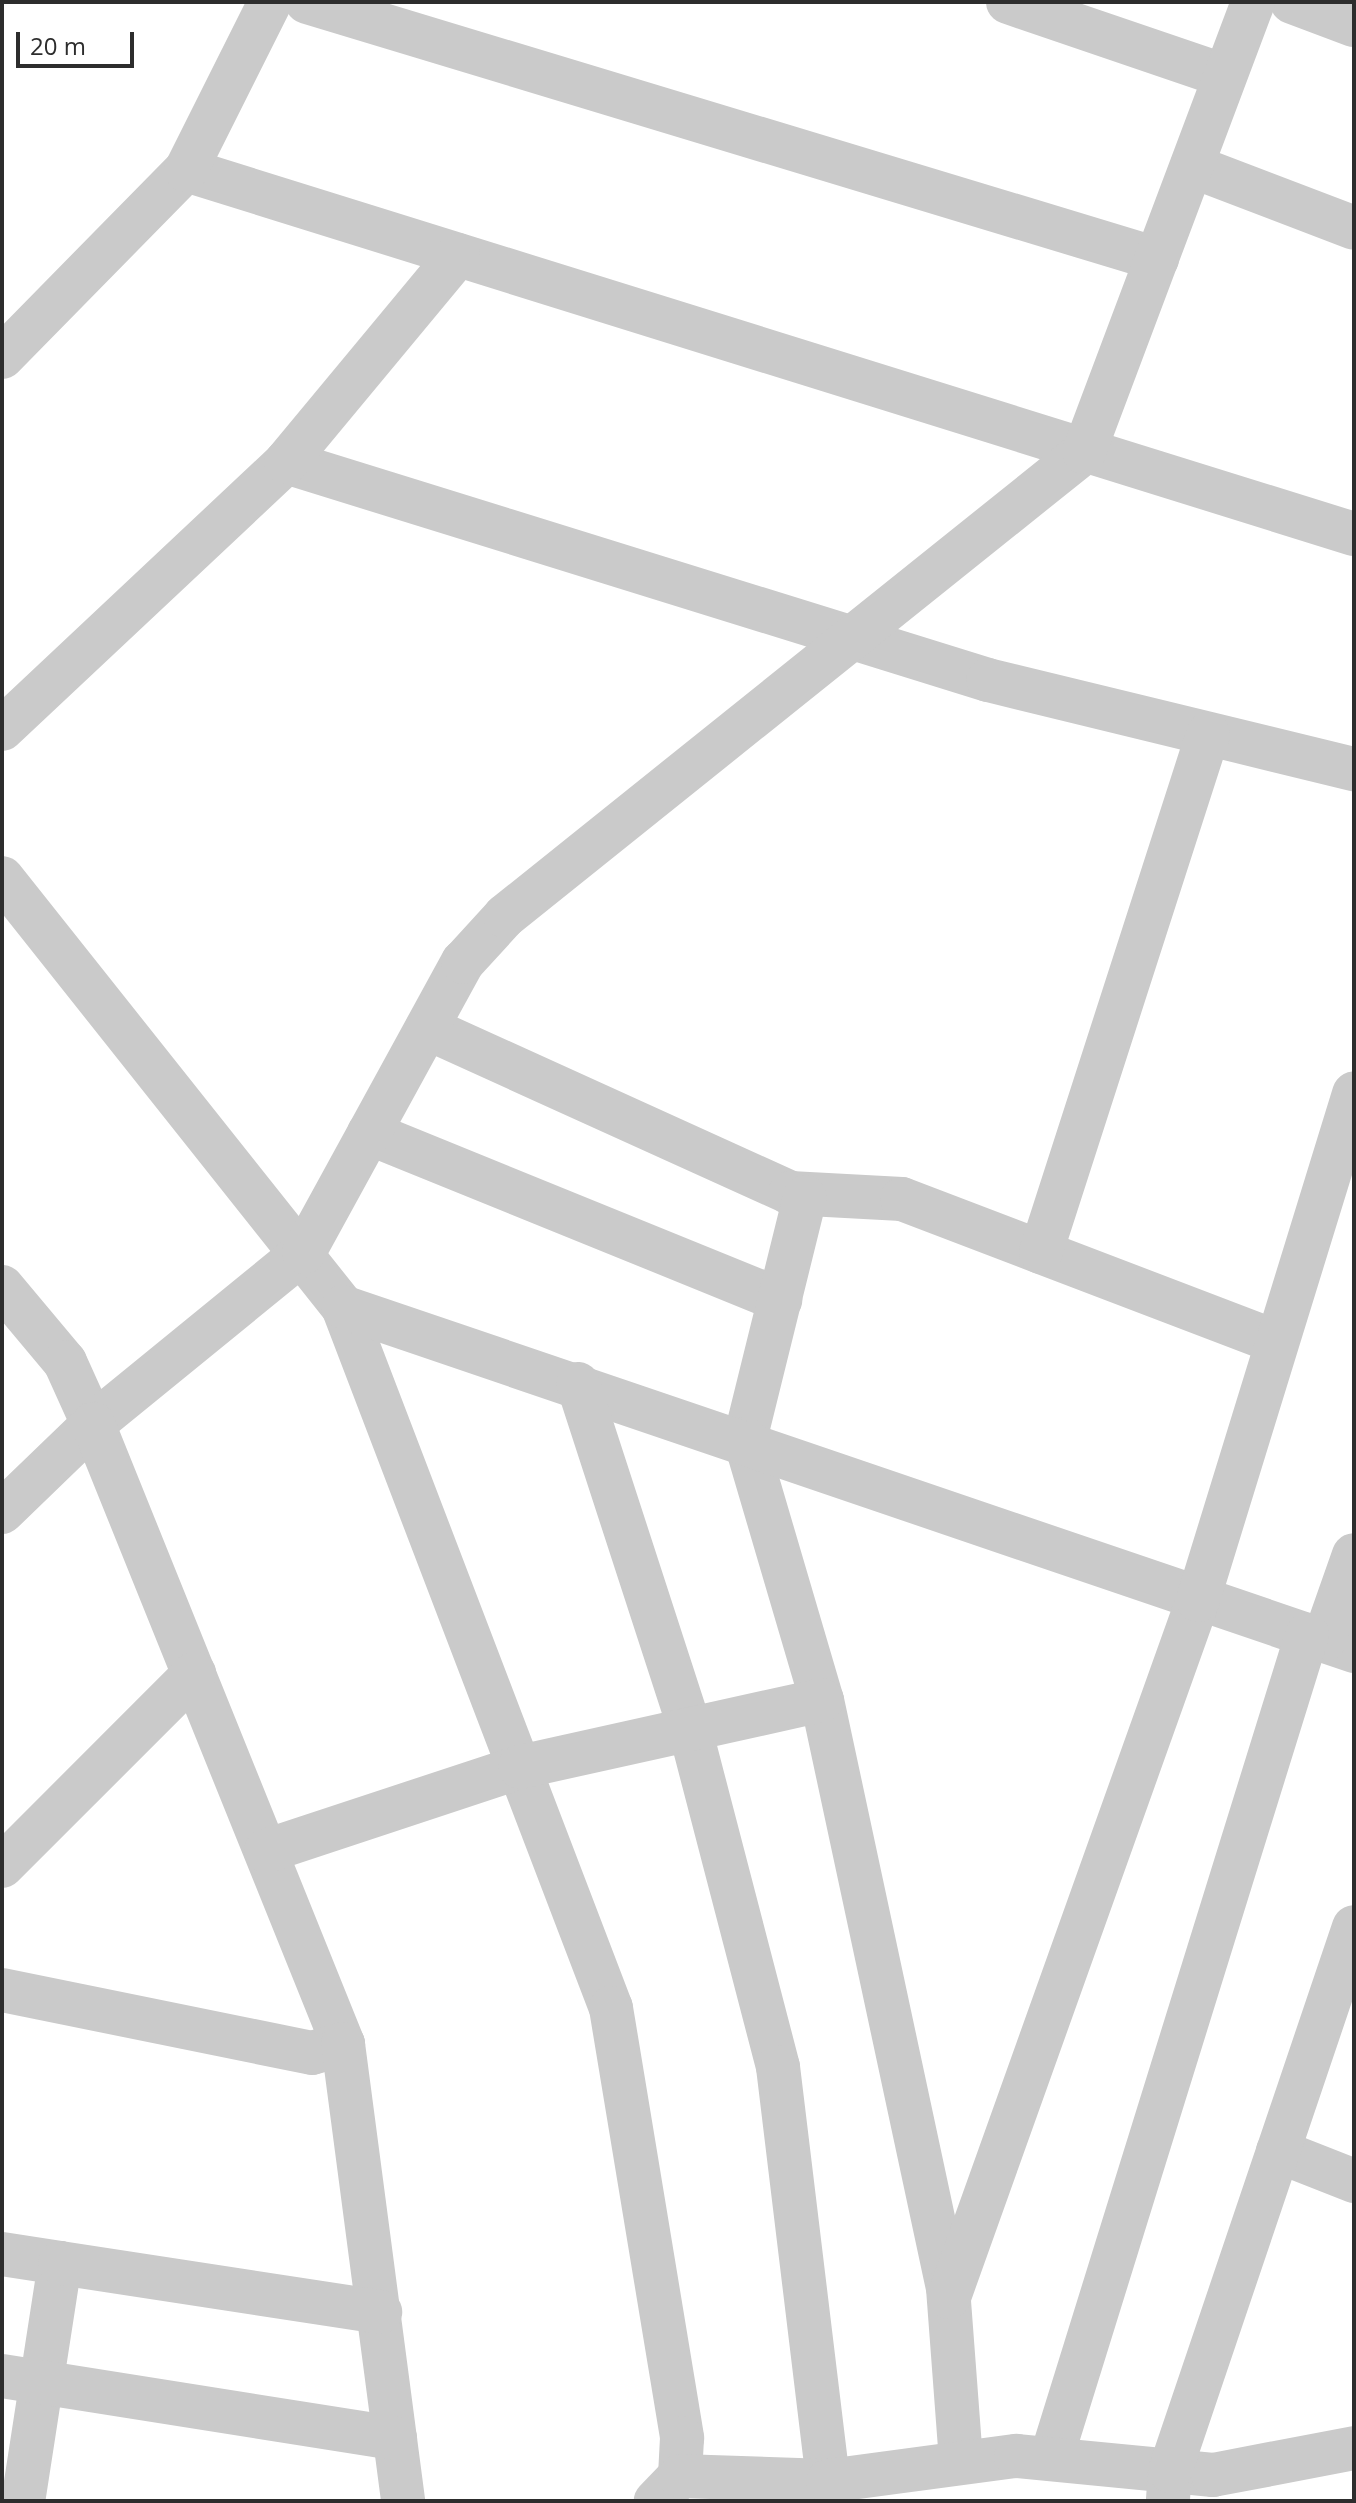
<!DOCTYPE html>
<html>
<head>
<meta charset="utf-8">
<style>
	body { margin:0 }
	#map { position:relative; width:1356px; height:2503px; overflow:hidden; background:#fff; font-family:"Open Sans",sans-serif }
	div>[style] { position:absolute }
	.minor>* { height:44px; margin:-22px; padding:0 22px; transform-origin:22px; border-radius:22px; background:#cacaca }
	span { translate:-50% -50%; white-space:nowrap; text-align:center; line-height:1.15; -webkit-text-stroke:8px #fff; paint-order:stroke }
	.frame { position:absolute; inset:0; border:4px solid #2d2d2d; pointer-events:none }
	.scale { position:absolute; left:16px; top:32px; width:118px; height:36px; box-sizing:border-box; border:4px solid #2d2d2d; border-top:0; padding-left:10px; font-size:24px; line-height:28px; white-space:nowrap; color:#2d2d2d; -webkit-text-stroke:6px #fff; paint-order:stroke }
</style>
</head>
<body>
<div id="map">
	<div class="minor">
		<div style="left:307px;top:2px;width:888px;rotate:16.82deg"></div>
		<div style="left:1008px;top:2px;width:229px;rotate:18.8deg"></div>
		<div style="left:1292px;top:2px;width:66px;rotate:20.4deg"></div>
		<div style="left:1192px;top:166px;width:173px;rotate:20.9deg"></div>
		<div style="left:186px;top:170px;width:1223px;rotate:17.31deg"></div>
		<div style="left:2px;top:357px;width:262px;rotate:-45.5deg"></div>
		<div style="left:186px;top:170px;width:188px;rotate:-63.4deg"></div>
		<div style="left:286px;top:462px;width:735px;rotate:17.25deg"></div>
		<div style="left:988px;top:680px;width:377px;rotate:13.7deg"></div>
		<div style="left:2px;top:729px;width:390px;rotate:-43.2deg"></div>
		<div style="left:286px;top:462px;width:269px;rotate:-50.3deg"></div>
		<div style="left:2px;top:878px;width:548px;rotate:51.52deg"></div>
		<div style="left:343px;top:1307px;width:750px;rotate:69.08deg"></div>
		<div style="left:611px;top:2008px;width:436px;rotate:80.6deg"></div>
		<div style="left:682px;top:2438px;width:38px;rotate:93deg"></div>
		<div style="left:680px;top:2476px;width:35px;rotate:134deg"></div>
		<div style="left:427px;top:1028px;width:399px;rotate:24.4deg"></div>
		<div style="left:790px;top:1193px;width:112px;rotate:3.1deg"></div>
		<div style="left:902px;top:1199px;width:401px;rotate:20.9deg"></div>
		<div style="left:369px;top:1133px;width:444px;rotate:22.1deg"></div>
		<div style="left:805px;top:1197px;width:249px;rotate:103.9deg"></div>
		<div style="left:745px;top:1439px;width:272px;rotate:73.6deg"></div>
		<div style="left:822px;top:1700px;width:601px;rotate:77.91deg"></div>
		<div style="left:948px;top:2288px;width:174px;rotate:85.7deg"></div>
		<div style="left:1041px;top:1252px;width:544px;rotate:-72.13deg"></div>
		<div style="left:2px;top:1287px;width:98px;rotate:50deg"></div>
		<div style="left:65px;top:1362px;width:68px;rotate:65.7deg"></div>
		<div style="left:93px;top:1424px;width:272px;rotate:-39.2deg"></div>
		<div style="left:304px;top:1252px;width:331px;rotate:-61.3deg"></div>
		<div style="left:463px;top:962px;width:62px;rotate:-47.6deg"></div>
		<div style="left:505px;top:916px;width:742px;rotate:-38.71deg"></div>
		<div style="left:1084px;top:452px;width:481px;rotate:-69.4deg"></div>
		<div style="left:343px;top:1307px;width:1068px;rotate:18.79deg"></div>
		<div style="left:578px;top:1384px;width:363px;rotate:72deg"></div>
		<div style="left:690px;top:1729px;width:349px;rotate:75.4deg"></div>
		<div style="left:778px;top:2067px;width:417px;rotate:83.1deg"></div>
		<div style="left:2px;top:1512px;width:127px;rotate:-44deg"></div>
		<div style="left:93px;top:1424px;width:669px;rotate:68.04deg"></div>
		<div style="left:343px;top:2044px;width:32px;rotate:164deg"></div>
		<div style="left:312px;top:2053px;width:316px;rotate:-168.5deg"></div>
		<div style="left:1324px;top:1640px;width:90px;rotate:-70.6deg"></div>
		<div style="left:266px;top:1851px;width:268px;rotate:-18.3deg"></div>
		<div style="left:520px;top:1767px;width:309px;rotate:-12.5deg"></div>
		<div style="left:2px;top:1866px;width:272px;rotate:-45deg"></div>
		<div style="left:343px;top:2044px;width:461px;rotate:82.5deg"></div>
		<div style="left:1278px;top:2151px;width:82px;rotate:21.5deg"></div>
		<div style="left:2px;top:2254px;width:59px;rotate:8.8deg"></div>
		<div style="left:60px;top:2263px;width:241px;rotate:98.8deg"></div>
		<div style="left:60px;top:2263px;width:324px;rotate:8.7deg"></div>
		<div style="left:949px;top:2297px;width:740px;rotate:-70.34deg"></div>
		<div style="left:1198px;top:1600px;width:530px;rotate:-72.87deg"></div>
		<div style="left:2px;top:2376px;width:398px;rotate:9deg"></div>
		<div style="left:1051px;top:2459px;width:863px;rotate:-72.74deg"></div>
		<div style="left:680px;top:2476px;width:148px;rotate:1.9deg"></div>
		<div style="left:828px;top:2481px;width:190px;rotate:-7.6deg"></div>
		<div style="left:1016px;top:2456px;width:198px;rotate:5.5deg"></div>
		<div style="left:1213px;top:2475px;width:144px;rotate:-10.8deg"></div>
		<div style="left:1168px;top:2499px;width:28px;rotate:-86deg"></div>
		<div style="left:1170px;top:2471px;width:574px;rotate:-71.31deg"></div>
	</div>
	<div class="frame"></div>
	<div class="scale">20 m</div>
</div>
</body>
</html>
